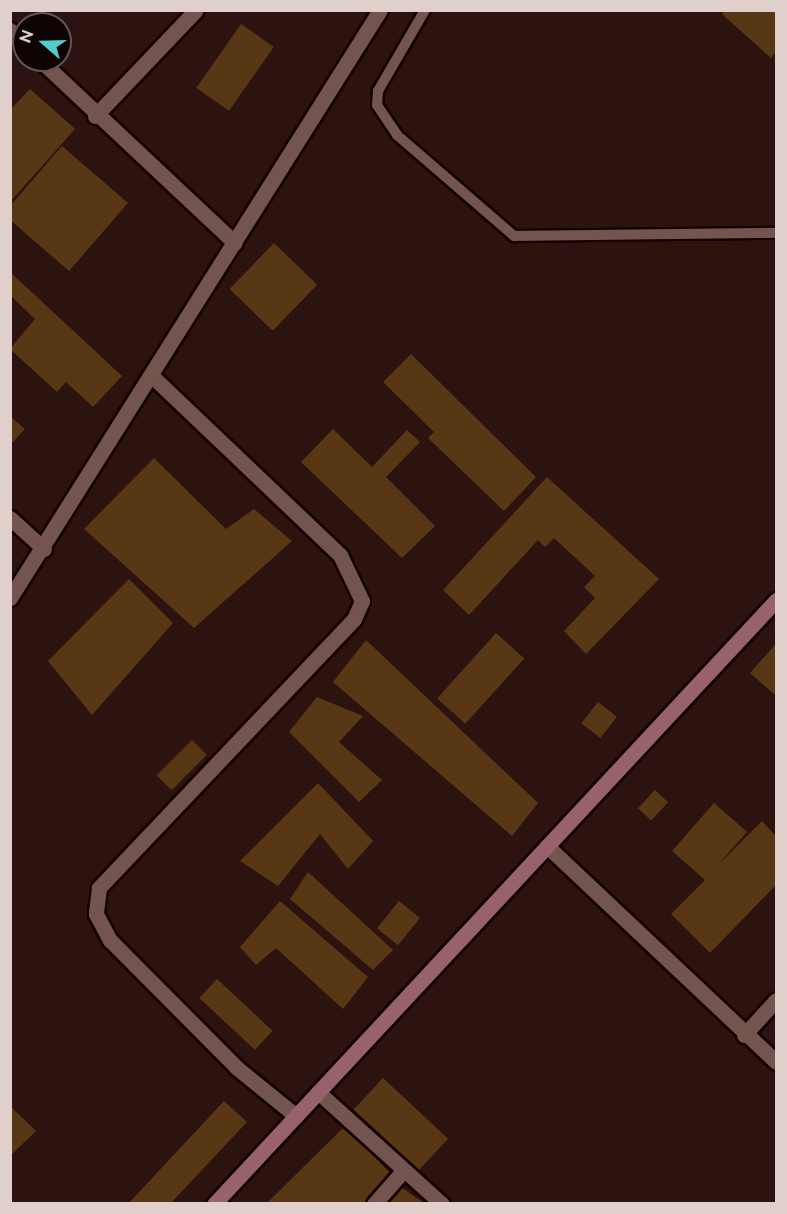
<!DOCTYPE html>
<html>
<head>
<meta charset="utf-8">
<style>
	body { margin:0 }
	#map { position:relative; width:787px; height:1214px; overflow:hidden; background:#2d130f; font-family:Raleway,sans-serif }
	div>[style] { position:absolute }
	.building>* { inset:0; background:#583715; transform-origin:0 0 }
	.roads { filter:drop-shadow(2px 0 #140101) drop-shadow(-2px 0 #140101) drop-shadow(0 2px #140101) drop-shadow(0 -2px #140101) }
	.service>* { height:10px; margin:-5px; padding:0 5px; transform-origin:5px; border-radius:5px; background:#74544f }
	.minor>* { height:15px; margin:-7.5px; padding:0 7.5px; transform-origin:7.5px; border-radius:7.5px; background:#74544f }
	.secondary>* { height:15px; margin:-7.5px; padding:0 7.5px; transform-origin:7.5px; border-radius:7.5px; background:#97626a }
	span { translate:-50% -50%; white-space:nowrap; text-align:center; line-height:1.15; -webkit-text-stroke:5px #0e0403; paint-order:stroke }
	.frame { position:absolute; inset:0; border:12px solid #e1cfcb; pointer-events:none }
	.north { position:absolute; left:12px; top:12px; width:60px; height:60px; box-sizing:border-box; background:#0e0403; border:2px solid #625553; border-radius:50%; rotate:290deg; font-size:16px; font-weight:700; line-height:24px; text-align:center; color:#e1cfcb }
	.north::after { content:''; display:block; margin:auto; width:21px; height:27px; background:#52cdcc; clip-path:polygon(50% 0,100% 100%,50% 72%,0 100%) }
</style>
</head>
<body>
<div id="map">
	<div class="building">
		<div style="clip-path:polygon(725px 10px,776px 10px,776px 52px,771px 58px,722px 14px)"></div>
		<div style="left:241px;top:24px;width:40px;height:78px;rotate:35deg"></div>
		<div style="clip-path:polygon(30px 89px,75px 129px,10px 202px,10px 110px)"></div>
		<div style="clip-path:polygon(62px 146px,128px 203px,69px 271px,10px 220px,10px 206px)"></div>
		<div style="left:274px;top:243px;width:60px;height:64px;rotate:44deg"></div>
		<div style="clip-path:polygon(10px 272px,122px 376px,93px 407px,66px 382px,57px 392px,10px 349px,35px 319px,10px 295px)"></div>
		<div style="clip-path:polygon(411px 354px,536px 477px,504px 511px,428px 438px,434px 432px,383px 382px)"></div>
		<div style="clip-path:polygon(10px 416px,25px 429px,10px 445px)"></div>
		<div style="clip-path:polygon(333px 429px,372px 467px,407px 430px,420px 442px,386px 477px,435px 526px,402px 558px,301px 462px)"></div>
		<div style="clip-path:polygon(154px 458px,226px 529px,254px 509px,292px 541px,194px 628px,84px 529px)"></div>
		<div style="clip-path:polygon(547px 477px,659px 579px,586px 654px,564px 631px,595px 598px,584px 587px,595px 576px,554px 538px,545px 547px,538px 540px,469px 615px,443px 590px)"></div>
		<div style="clip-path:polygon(129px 579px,173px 623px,92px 715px,48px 661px)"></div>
		<div style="left:496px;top:633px;width:38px;height:88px;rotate:42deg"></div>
		<div style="clip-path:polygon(366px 640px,538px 803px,512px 836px,333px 682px)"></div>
		<div style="clip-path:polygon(775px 645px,776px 691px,774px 694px,750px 673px)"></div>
		<div style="clip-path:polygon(317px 697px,363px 716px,339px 742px,382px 780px,359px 802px,289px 732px)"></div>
		<div style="left:598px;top:702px;width:24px;height:27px;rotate:38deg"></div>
		<div style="left:192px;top:740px;width:21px;height:50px;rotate:45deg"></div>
		<div style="clip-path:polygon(318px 783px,373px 841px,348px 869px,320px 834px,278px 886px,240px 861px)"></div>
		<div style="left:655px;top:790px;width:18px;height:25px;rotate:43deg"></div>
		<div style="clip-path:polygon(714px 803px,747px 832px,715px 868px,762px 821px,776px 836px,776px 885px,710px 953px,671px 914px,705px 880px,672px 851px)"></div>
		<div style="clip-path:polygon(308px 872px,393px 950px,373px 970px,290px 899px)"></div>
		<div style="clip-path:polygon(280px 901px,368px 977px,343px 1009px,276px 948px,256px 965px,240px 947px)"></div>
		<div style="left:399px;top:901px;width:27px;height:35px;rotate:39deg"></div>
		<div style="left:217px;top:979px;width:76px;height:26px;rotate:43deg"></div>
		<div style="left:383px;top:1078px;width:89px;height:43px;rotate:43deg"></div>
		<div style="clip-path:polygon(224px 1101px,247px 1122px,170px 1204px,128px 1204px)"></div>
		<div style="clip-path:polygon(10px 1106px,36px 1131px,10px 1156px)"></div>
		<div style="clip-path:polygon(345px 1126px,392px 1175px,363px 1204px,266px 1204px)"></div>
		<div style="clip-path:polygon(401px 1187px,425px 1204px,385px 1204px)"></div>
	</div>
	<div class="roads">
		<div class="service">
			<div style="left:425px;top:10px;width:94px;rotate:120.1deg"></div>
			<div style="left:378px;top:91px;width:14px;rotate:94deg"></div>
			<div style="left:377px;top:105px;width:36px;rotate:56deg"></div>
			<div style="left:397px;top:135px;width:155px;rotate:40.8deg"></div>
			<div style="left:514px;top:236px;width:262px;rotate:-0.7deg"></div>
		</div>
		<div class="minor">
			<div style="left:10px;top:30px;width:20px;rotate:45deg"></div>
			<div style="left:40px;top:60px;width:267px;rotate:43.2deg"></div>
			<div style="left:95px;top:116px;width:146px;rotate:-46.4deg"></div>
			<div style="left:152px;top:376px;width:260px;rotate:43.6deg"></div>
			<div style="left:340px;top:555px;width:51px;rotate:64.4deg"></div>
			<div style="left:362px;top:601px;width:20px;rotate:114deg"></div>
			<div style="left:354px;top:619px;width:371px;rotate:133.5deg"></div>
			<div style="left:99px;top:888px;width:26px;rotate:97deg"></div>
			<div style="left:96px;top:914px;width:30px;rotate:62deg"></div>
			<div style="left:110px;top:940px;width:180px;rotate:45.2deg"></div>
			<div style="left:237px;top:1068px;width:76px;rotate:39.1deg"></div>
			<div style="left:10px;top:518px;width:46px;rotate:42.4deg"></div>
			<div style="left:10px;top:598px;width:695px;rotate:-57.82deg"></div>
			<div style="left:547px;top:846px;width:315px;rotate:43.3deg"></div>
			<div style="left:744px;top:1035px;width:47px;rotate:-47.6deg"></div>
			<div style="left:318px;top:1092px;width:167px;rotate:42.1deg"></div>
			<div style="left:374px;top:1204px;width:44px;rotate:-48.7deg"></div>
		</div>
		<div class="secondary">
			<div style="left:214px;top:1204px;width:825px;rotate:-47.06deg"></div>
		</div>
	</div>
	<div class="frame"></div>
	<div class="north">N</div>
</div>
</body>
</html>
